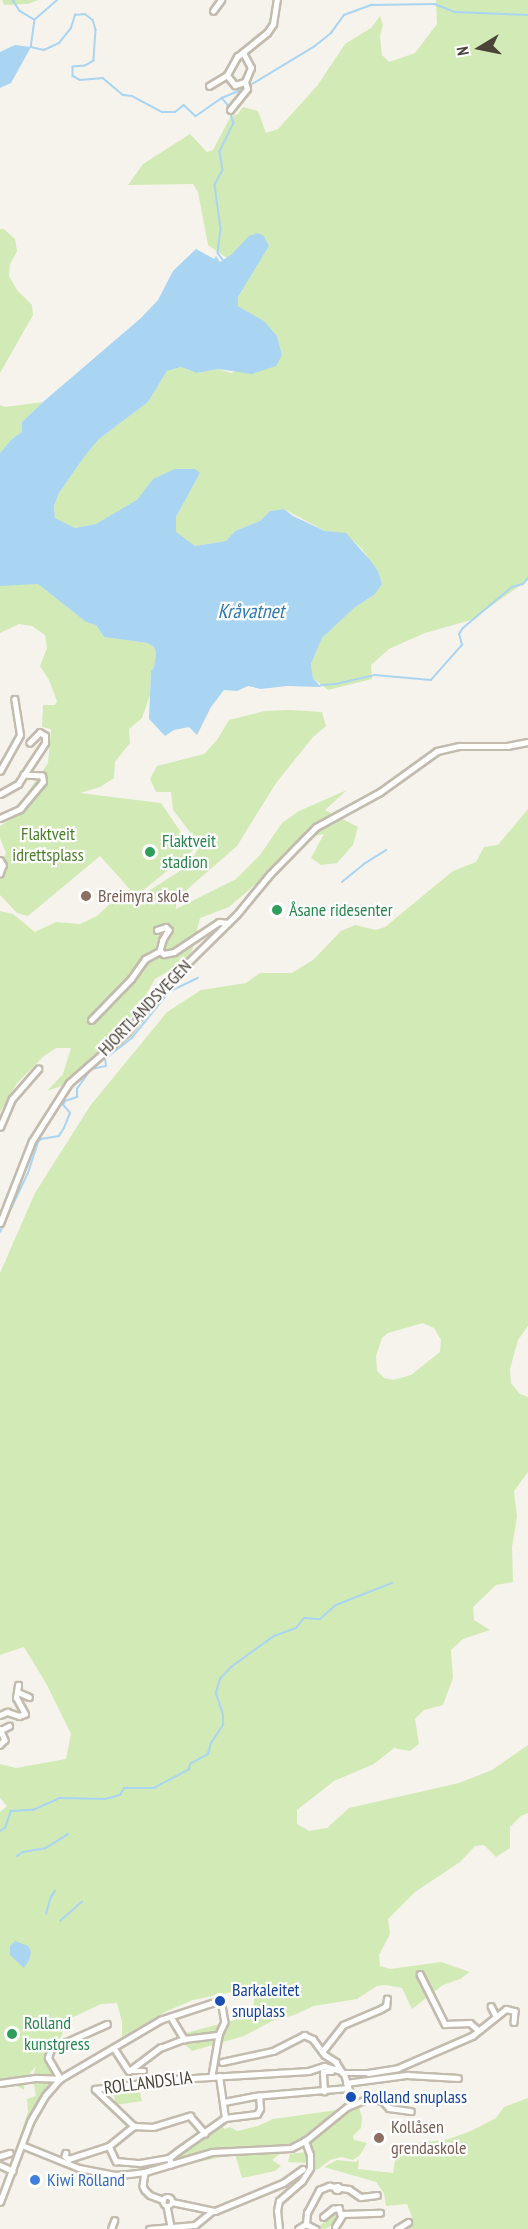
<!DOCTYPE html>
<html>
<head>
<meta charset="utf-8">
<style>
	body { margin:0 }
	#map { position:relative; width:528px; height:2229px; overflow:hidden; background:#f6f3ec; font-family:"PT Sans Narrow",sans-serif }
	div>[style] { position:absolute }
	.green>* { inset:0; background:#d2eab5 }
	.water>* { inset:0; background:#a9d4f2 }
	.stream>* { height:1.5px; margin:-0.75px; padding:0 0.75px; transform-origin:0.75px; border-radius:0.75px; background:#a9d4f2 }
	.roads { filter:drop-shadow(2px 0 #c2bbae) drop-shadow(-2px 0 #c2bbae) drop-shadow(0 2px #c2bbae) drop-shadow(0 -2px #c2bbae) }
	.minor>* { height:4.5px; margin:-2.25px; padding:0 2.25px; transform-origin:2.25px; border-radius:2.25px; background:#fff }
	.minor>.ring { margin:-2.25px; padding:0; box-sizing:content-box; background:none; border:4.5px solid #fff; border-radius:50% }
	.tertiary>* { height:5px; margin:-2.5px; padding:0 2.5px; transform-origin:2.5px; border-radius:2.5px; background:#fff }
	.dots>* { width:16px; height:16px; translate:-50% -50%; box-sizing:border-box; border:3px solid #fff; border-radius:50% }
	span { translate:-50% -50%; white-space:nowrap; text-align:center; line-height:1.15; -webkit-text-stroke:4.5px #fff; paint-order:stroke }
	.park-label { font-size:18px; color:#4a7f2a }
	.leisure-label { font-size:18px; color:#27864d }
	.left { translate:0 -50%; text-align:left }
	.education-label { font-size:18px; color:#785e54 }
	.street-label { font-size:18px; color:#4b4439 }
	.transit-label { font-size:18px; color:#164399 }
	.shop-label { font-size:18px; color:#366cbe }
	.water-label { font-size:20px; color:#2e7ab2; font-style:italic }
	.north { position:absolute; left:450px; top:18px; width:60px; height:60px; -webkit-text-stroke:4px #fff; paint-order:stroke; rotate:260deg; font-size:16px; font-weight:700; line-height:24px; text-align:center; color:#4b4439 }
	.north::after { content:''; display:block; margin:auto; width:21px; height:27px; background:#4b4439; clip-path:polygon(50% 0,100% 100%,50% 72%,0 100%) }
</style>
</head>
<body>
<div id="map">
	<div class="green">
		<div style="clip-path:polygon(2px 0,38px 0,28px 4px,4px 5px)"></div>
		<div style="clip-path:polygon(436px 0,528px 0,528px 580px,471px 620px,425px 633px,389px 649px,371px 665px,372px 679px,328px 690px,313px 678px,311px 664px,322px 638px,354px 608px,374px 595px,378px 571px,361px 548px,346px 534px,325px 531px,284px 509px,270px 511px,260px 521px,235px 531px,226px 541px,195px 546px,176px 533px,176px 517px,200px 473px,153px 479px,138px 500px,121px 512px,96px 524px,75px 528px,55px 518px,54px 506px,59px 493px,84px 457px,99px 439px,148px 402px,167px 371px,181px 367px,197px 373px,218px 369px,231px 373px,282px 355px,277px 336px,263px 321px,238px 306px,238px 297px,269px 246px,264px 236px,227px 258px,208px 245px,198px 192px,193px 184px,128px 185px,143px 164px,190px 134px,207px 152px,213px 150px,231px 116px,238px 114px,243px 107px,258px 111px,266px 133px,278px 129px,317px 86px,345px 44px,371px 28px,380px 16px,383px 25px,380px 36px,382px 55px,389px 62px,415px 53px,437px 24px)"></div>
		<div style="clip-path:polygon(0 229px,4px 229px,15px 239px,17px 251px,10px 264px,9px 276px,17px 290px,32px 305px,33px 315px,0 373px)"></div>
		<div style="clip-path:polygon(43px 402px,22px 422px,22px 432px,12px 439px,0 453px,0 405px,5px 407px)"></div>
		<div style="clip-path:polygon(18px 583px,38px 584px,86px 622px,96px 625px,104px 637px,147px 643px,154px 647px,156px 653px,154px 667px,151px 671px,150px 695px,142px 718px,129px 729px,130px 743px,115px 762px,114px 778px,100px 787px,80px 793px,161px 803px,193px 850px,136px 896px,100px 856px,28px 916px,17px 913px,0 895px,0 867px,6px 853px,0 838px,0 826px,16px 816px,19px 805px,48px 763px,51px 729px,42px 727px,43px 705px,55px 705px,57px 701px,49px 680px,40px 666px,47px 648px,45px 635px,32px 626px,19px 624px,0 633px,0 586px)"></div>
		<div style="clip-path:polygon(289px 710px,322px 712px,326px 726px,313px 737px,276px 783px,237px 846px,176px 899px,176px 909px,236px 879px,260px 855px,282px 823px,299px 811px,347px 790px,325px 810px,358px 827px,353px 845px,337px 863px,321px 865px,311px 858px,324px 834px,299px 839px,266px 875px,229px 907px,200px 918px,192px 951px,184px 962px,155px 979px,136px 1012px,88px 1062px,61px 1086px,47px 1091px,63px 1074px,71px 1048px,56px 1048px,44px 1056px,17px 1083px,0 1112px,0 911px,13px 914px,35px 932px,56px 922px,80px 924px,97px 916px,116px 898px,120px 890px,129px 890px,136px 899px,189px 865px,200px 845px,173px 810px,171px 792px,156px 792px,150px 779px,157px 766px,204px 754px,217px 740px,229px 720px,265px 711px)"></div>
		<div style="clip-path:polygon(evenodd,528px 809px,528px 1326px,518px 1340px,510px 1369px,511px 1383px,520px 1394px,528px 1397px,528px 1472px,514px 1491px,517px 1517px,512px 1547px,513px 1582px,496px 1585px,473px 1607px,474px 1620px,490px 1630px,463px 1639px,451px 1650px,453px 1678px,443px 1705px,424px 1710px,415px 1719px,419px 1744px,410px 1751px,394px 1748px,374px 1764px,334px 1781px,297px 1810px,297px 1824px,309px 1831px,327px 1828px,349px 1808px,459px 1783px,492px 1770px,528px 1745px,528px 1813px,521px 1816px,510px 1827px,510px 1848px,496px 1857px,484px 1845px,475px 1846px,460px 1862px,415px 1892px,388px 1919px,390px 1934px,379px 1955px,380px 1966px,390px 1969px,441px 1962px,470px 1972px,460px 1979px,443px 1985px,412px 2009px,402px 1988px,386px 1985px,377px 1986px,357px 1999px,314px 2006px,294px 2015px,272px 2021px,244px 2036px,192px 2051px,180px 2040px,182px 2034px,253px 2015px,254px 1998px,251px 1988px,193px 2000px,165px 2012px,122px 2037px,122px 2022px,117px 2003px,101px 2004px,69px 2019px,59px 2041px,46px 2055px,56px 2074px,36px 2076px,34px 2072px,36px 2066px,25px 2079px,24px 2090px,12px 2083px,0 2081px,0 1812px,7px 1806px,0 1798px,0 1764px,16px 1768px,66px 1759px,71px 1734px,47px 1685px,24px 1647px,0 1655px,0 1273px,35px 1193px,90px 1106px,167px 1012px,201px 990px,246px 983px,260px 973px,292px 973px,313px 960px,341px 931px,355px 925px,376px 930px,385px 927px,453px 871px,476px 862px,484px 847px,498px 845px,528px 809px,423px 1323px,434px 1328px,441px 1340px,440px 1352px,411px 1375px,393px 1380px,384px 1378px,377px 1371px,376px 1356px,382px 1338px,388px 1333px,423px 1323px)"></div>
		<div style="clip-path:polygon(36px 2079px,54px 2082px,34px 2108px,15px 2160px,14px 2153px,28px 2112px,27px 2099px,36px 2096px,34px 2084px)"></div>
		<div style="clip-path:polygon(139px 2089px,142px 2101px,116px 2105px,114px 2095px)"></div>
		<div style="clip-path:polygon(528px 2098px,528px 2229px,409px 2229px,413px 2220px,407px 2204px,386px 2206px,384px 2193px,376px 2182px,324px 2167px,337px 2160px,356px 2162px,359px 2159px,358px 2169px,393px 2173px,395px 2160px,405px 2145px,449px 2139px,471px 2131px,496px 2118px,504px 2107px)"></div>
		<div style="clip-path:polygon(358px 2103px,362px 2118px,361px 2128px,353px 2136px,354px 2140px,367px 2143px,360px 2155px,353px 2160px,341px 2157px,330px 2160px,317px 2170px,312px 2169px,310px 2143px,336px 2117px)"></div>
		<div style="clip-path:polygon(337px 2110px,272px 2160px,281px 2166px,275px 2171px,242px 2178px,235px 2154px,163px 2170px,175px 2155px,220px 2125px,225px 2129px,230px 2127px,237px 2131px,258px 2126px,273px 2119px)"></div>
		<div style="clip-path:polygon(306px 2152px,306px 2163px,288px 2162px,290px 2154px)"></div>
		<div style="clip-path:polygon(335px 2210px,339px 2215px,336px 2223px,325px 2229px,318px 2228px)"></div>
	</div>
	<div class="water">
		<div style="clip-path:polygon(15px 45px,31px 47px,11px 83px,0 88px,0 52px)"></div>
		<div style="clip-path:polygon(257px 233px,264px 236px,269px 246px,238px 297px,238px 306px,264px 321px,277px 336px,282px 355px,276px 366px,252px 374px,218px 369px,197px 373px,181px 367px,167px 371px,148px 402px,99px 439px,84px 457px,59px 493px,54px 506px,55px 518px,75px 528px,96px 524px,137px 500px,153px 479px,175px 469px,195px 469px,200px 473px,176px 517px,176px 532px,195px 546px,226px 541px,235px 531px,260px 521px,270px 511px,284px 509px,293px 516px,325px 531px,346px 533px,370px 560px,378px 571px,382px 584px,374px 595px,354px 608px,322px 638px,311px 664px,313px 678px,321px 687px,287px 686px,261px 689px,248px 686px,237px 691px,224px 690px,211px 707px,197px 735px,189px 727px,174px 730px,165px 736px,149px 719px,151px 671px,154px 667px,156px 653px,154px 647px,147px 643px,104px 637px,96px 625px,86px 622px,38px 584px,0 586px,0 453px,12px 439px,22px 432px,22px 422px,43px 402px,141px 318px,158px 300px,173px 271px,196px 249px,214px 259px,216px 256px,220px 262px,232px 254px,249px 236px)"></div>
		<div style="clip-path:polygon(15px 1941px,28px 1946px,31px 1952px,29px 1960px,24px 1968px,10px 1955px,10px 1946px)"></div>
	</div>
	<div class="stream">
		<div style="left:13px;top:0;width:13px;rotate:58deg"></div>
		<div style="left:20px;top:11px;width:17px;rotate:31deg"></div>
		<div style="left:58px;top:0;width:30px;rotate:139deg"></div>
		<div style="left:35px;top:20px;width:27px;rotate:98deg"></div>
		<div style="left:31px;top:47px;width:13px;rotate:13deg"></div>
		<div style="left:44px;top:50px;width:17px;rotate:-25deg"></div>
		<div style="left:59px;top:43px;width:19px;rotate:-51deg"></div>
		<div style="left:71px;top:28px;width:14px;rotate:-73deg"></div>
		<div style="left:75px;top:15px;width:10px;rotate:-6deg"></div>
		<div style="left:85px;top:14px;width:10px;rotate:37deg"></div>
		<div style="left:93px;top:20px;width:10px;rotate:73deg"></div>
		<div style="left:96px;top:30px;width:31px;rotate:94deg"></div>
		<div style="left:94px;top:61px;width:10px;rotate:151deg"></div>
		<div style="left:85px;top:66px;width:12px;rotate:175deg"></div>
		<div style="left:73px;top:67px;width:9px;rotate:90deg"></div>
		<div style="left:73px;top:76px;width:8px;rotate:30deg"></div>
		<div style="left:80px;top:80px;width:23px;rotate:-5deg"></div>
		<div style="left:103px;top:78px;width:26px;rotate:40deg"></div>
		<div style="left:123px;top:95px;width:9px;rotate:6deg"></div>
		<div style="left:132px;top:96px;width:34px;rotate:28deg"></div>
		<div style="left:162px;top:112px;width:13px"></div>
		<div style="left:175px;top:112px;width:11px;rotate:-38deg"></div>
		<div style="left:184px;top:105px;width:16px;rotate:43deg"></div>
		<div style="left:196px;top:116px;width:32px;rotate:-35deg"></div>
		<div style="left:222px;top:98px;width:25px;rotate:-23deg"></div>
		<div style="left:249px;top:86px;width:77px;rotate:-31.2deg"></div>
		<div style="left:315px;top:46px;width:21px;rotate:-39deg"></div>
		<div style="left:331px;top:33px;width:22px;rotate:-54deg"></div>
		<div style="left:344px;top:15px;width:30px;rotate:-20deg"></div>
		<div style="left:372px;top:5px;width:63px;rotate:-0.9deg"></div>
		<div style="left:435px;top:4px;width:22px;rotate:22deg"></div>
		<div style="left:455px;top:12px;width:73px;rotate:2.4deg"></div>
		<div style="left:222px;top:98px;width:9px;rotate:49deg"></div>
		<div style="left:228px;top:105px;width:19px;rotate:72deg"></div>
		<div style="left:234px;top:123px;width:32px;rotate:116deg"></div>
		<div style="left:220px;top:152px;width:18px;rotate:81deg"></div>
		<div style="left:223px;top:170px;width:17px;rotate:118deg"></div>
		<div style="left:215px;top:185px;width:44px;rotate:82.2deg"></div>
		<div style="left:221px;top:229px;width:24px;rotate:97deg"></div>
		<div style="left:218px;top:253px;width:9px;rotate:54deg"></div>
		<div style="left:321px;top:685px;width:15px;rotate:-4deg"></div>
		<div style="left:336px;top:684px;width:40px;rotate:-13deg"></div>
		<div style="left:375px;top:675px;width:56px;rotate:5.1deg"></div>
		<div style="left:431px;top:680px;width:47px;rotate:-48.5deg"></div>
		<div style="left:462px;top:645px;width:11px;rotate:-105deg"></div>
		<div style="left:459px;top:634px;width:7px;rotate:-56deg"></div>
		<div style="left:463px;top:628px;width:64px;rotate:-39.9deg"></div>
		<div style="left:512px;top:587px;width:11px;rotate:-15deg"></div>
		<div style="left:523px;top:584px;width:8px;rotate:-50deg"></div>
		<div style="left:342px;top:882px;width:28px;rotate:-39deg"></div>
		<div style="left:364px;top:864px;width:26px;rotate:-32deg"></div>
		<div style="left:0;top:1232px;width:65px;rotate:-64.6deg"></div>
		<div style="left:28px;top:1173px;width:33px;rotate:-72deg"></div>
		<div style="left:38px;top:1142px;width:4px;rotate:-45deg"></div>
		<div style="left:41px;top:1139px;width:18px;rotate:-9deg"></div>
		<div style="left:59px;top:1136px;width:9px;rotate:-58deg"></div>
		<div style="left:64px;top:1128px;width:16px;rotate:-68deg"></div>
		<div style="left:70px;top:1113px;width:11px;rotate:-131deg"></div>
		<div style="left:63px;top:1105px;width:4px;rotate:-63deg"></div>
		<div style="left:65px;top:1101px;width:13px;rotate:-18deg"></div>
		<div style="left:77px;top:1097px;width:8px;rotate:-90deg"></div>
		<div style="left:77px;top:1089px;width:24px;rotate:-55deg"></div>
		<div style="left:91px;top:1069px;width:15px;rotate:-11deg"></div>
		<div style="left:106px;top:1066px;width:7px;rotate:-98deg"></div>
		<div style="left:105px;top:1059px;width:34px;rotate:-38deg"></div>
		<div style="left:132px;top:1038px;width:59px;rotate:-51.2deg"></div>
		<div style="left:169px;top:992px;width:32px;rotate:-26deg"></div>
		<div style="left:0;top:1831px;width:6px;rotate:-31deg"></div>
		<div style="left:5px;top:1828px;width:18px;rotate:-71deg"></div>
		<div style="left:11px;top:1811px;width:22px;rotate:-3deg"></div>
		<div style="left:33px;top:1810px;width:30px;rotate:-24deg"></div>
		<div style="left:60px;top:1798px;width:45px;rotate:1.3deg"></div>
		<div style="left:105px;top:1799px;width:16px;rotate:-15deg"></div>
		<div style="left:120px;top:1795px;width:8px;rotate:-60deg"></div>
		<div style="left:124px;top:1788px;width:30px"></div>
		<div style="left:154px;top:1788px;width:40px;rotate:-28deg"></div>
		<div style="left:189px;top:1769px;width:5px;rotate:-79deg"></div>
		<div style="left:190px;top:1764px;width:21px;rotate:-29deg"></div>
		<div style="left:208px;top:1754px;width:11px;rotate:-75deg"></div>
		<div style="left:211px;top:1743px;width:22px;rotate:-56deg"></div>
		<div style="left:223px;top:1725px;width:10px;rotate:-90deg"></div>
		<div style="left:223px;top:1715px;width:23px;rotate:-108deg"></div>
		<div style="left:216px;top:1693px;width:15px;rotate:-74deg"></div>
		<div style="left:220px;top:1679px;width:16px;rotate:-47deg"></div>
		<div style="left:231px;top:1667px;width:53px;rotate:-35.8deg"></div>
		<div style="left:274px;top:1636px;width:23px;rotate:-20deg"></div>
		<div style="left:296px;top:1628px;width:13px;rotate:-51deg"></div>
		<div style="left:304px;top:1618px;width:16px;rotate:4deg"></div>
		<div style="left:320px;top:1619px;width:21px;rotate:-41deg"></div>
		<div style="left:336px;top:1605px;width:60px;rotate:-21.4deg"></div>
		<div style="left:17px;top:1856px;width:7px;rotate:-34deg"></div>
		<div style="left:23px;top:1852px;width:23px;rotate:-10deg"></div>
		<div style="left:46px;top:1848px;width:26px;rotate:-32deg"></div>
		<div style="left:46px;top:1914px;width:18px;rotate:-74deg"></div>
		<div style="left:51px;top:1897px;width:7px;rotate:-56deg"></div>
		<div style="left:60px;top:1921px;width:29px;rotate:-41deg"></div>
	</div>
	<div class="roads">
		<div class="minor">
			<div style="left:213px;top:11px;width:14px;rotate:-54deg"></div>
			<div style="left:227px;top:75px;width:13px;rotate:51deg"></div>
			<div style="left:235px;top:85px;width:10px;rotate:-17deg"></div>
			<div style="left:245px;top:82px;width:15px;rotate:-67deg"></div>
			<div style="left:251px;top:68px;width:17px;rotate:-118deg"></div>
			<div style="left:209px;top:86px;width:21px;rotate:-31deg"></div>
			<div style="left:227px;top:75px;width:21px;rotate:-61deg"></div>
			<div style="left:237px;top:57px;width:38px;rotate:-39deg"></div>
			<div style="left:267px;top:33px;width:11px;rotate:-56deg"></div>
			<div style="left:273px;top:24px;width:24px;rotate:-81deg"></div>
			<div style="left:230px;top:110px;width:27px;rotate:-51deg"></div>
			<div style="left:247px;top:89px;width:7px;rotate:-106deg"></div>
			<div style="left:0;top:771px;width:41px;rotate:-60.9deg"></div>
			<div style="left:20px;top:735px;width:36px;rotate:-99deg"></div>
			<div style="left:0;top:794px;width:21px;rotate:-29deg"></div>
			<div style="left:18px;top:784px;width:49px;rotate:-56.6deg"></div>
			<div style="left:45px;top:743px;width:7px;rotate:-90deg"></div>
			<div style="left:45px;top:736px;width:6px;rotate:-149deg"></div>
			<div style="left:40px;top:733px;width:14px;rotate:135deg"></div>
			<div style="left:0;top:818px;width:22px;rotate:-24deg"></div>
			<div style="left:20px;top:809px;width:35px;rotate:-50deg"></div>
			<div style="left:43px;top:782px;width:6px;rotate:-99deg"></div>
			<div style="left:42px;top:776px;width:18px;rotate:-177deg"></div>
			<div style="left:0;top:860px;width:6px;rotate:59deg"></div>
			<div style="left:3px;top:865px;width:9px;rotate:108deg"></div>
			<div style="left:157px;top:930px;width:9px;rotate:-18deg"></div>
			<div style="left:166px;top:927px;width:4px;rotate:45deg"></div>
			<div style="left:169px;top:930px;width:12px;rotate:121deg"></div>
			<div style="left:163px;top:940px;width:11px;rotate:105deg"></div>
			<div style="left:91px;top:1020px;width:57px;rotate:-45.7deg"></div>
			<div style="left:131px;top:979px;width:24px;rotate:-55deg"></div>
			<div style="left:145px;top:959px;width:17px;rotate:-28deg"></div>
			<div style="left:160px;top:951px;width:5px;rotate:37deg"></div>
			<div style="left:164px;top:954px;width:10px;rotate:-11deg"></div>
			<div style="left:174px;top:952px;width:54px;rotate:-33.7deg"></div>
			<div style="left:219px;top:922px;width:9px;rotate:6deg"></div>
			<div style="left:0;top:1127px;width:30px;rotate:-67deg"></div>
			<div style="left:12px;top:1099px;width:40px;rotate:-49deg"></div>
			<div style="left:18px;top:1692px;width:12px;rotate:24deg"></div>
			<div style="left:0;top:1715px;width:8px;rotate:-23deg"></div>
			<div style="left:7px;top:1712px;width:13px;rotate:18deg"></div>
			<div style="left:19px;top:1716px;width:6px;rotate:-18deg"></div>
			<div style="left:25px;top:1714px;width:18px;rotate:-119deg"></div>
			<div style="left:16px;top:1698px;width:13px;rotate:-81deg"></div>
			<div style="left:0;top:1729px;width:12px;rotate:66deg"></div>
			<div style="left:5px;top:1740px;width:7px;rotate:135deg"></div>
			<div style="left:1px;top:1730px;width:9px;rotate:-27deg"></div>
			<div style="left:420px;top:1974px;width:56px;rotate:63.4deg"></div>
			<div style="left:445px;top:2024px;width:25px;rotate:-2deg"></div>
			<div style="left:470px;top:2023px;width:11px;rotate:41deg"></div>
			<div style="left:491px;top:2006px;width:11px;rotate:63deg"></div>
			<div style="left:171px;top:2017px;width:26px;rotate:59deg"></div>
			<div style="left:184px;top:2039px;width:35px;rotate:-7deg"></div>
			<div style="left:114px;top:2048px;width:27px;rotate:57deg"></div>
			<div style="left:129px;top:2071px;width:39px;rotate:-37deg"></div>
			<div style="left:160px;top:2048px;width:26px;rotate:-21deg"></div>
			<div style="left:322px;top:2052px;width:34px;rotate:-52deg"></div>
			<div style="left:343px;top:2025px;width:41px;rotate:-22.8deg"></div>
			<div style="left:381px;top:2009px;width:6px;rotate:-31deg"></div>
			<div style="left:386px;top:2006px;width:7px;rotate:-82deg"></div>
			<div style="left:222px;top:2062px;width:52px;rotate:-12.2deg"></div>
			<div style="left:273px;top:2051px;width:35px;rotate:-27deg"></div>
			<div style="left:304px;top:2035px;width:10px;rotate:24deg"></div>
			<div style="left:313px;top:2039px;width:20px;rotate:53deg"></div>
			<div style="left:325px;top:2055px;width:13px;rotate:32deg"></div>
			<div style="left:336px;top:2062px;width:12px;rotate:59deg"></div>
			<div style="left:129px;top:2071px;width:15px"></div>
			<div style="left:344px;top:2073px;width:24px"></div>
			<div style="left:368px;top:2073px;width:30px;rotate:-9deg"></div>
			<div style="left:398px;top:2068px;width:81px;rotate:-23.4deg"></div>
			<div style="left:472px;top:2036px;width:43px;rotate:-38.5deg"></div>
			<div style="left:506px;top:2009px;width:9px;rotate:13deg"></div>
			<div style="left:515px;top:2011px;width:11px;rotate:95deg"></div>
			<div style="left:344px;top:2073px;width:32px;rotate:72deg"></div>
			<div style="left:0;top:2083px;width:37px;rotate:-8deg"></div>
			<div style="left:37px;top:2078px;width:23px;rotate:2deg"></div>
			<div style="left:60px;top:2079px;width:116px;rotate:-30.5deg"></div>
			<div style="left:160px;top:2020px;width:64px;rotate:-18.2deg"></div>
			<div style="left:221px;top:2000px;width:22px;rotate:80deg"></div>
			<div style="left:225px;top:2022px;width:14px;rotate:115deg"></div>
			<div style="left:219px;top:2035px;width:42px;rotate:99.7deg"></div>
			<div style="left:346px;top:2083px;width:62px;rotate:-7.5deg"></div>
			<div style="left:407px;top:2075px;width:51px;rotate:3.4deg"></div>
			<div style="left:95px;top:2089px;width:83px;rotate:-7deg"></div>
			<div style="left:177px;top:2079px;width:132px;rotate:-3.5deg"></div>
			<div style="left:309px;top:2071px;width:16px;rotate:-18deg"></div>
			<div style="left:324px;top:2066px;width:18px;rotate:16deg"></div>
			<div style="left:95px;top:2089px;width:54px;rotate:43.5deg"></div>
			<div style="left:134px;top:2126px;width:19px;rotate:3deg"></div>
			<div style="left:153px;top:2127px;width:39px;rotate:-17deg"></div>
			<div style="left:190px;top:2116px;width:23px;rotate:49deg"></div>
			<div style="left:324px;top:2092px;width:20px;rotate:-93deg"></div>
			<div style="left:323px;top:2072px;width:9px"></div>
			<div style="left:224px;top:2102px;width:31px;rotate:-11deg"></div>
			<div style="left:254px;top:2096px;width:94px;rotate:-4.9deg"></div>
			<div style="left:225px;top:2118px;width:32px;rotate:-7deg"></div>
			<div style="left:257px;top:2114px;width:6px;rotate:-59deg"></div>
			<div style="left:260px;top:2109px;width:13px;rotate:-94deg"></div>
			<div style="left:22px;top:2145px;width:61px;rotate:22deg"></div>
			<div style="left:79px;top:2168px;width:36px;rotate:11deg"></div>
			<div style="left:114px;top:2175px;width:15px;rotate:-4deg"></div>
			<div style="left:129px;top:2174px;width:16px;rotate:-7deg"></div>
			<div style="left:145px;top:2172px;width:70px;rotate:-16.6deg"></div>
			<div style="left:212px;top:2152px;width:79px;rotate:-2.9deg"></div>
			<div style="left:291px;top:2148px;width:16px;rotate:-27deg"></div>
			<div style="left:305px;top:2141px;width:54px;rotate:-39deg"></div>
			<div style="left:347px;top:2107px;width:24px;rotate:-22deg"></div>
			<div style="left:369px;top:2098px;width:14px;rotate:12deg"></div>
			<div style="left:383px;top:2101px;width:9px;rotate:49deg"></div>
			<div style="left:389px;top:2108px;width:22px;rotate:8deg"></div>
			<div style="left:109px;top:2146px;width:17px;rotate:65deg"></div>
			<div style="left:116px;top:2161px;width:24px;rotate:5deg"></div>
			<div style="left:140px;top:2163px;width:29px;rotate:-10deg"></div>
			<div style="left:66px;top:2153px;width:3px;rotate:108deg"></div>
			<div style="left:65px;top:2156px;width:5px;rotate:37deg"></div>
			<div style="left:69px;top:2159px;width:42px;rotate:-18deg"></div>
			<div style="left:109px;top:2146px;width:32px;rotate:-39deg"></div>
			<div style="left:0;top:2156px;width:10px;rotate:-17deg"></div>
			<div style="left:0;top:2165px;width:14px;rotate:25deg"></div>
			<div style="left:171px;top:2165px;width:7px;rotate:-106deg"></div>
			<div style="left:169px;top:2158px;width:11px;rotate:-38deg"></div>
			<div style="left:178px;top:2151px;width:57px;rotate:-35.1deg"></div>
			<div style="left:225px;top:2118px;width:42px;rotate:-98.1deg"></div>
			<div style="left:145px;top:2172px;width:14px;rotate:98deg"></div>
			<div style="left:143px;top:2186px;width:4px;rotate:63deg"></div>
			<div style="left:145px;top:2190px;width:7px;rotate:45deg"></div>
			<div style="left:150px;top:2195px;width:14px;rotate:21deg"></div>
			<div class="ring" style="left:335px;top:2186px;width:1.5px;height:1.5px"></div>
			<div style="left:341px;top:2188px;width:8px;rotate:7deg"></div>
			<div style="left:349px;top:2189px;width:14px;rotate:34deg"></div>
			<div style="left:361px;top:2197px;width:16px;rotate:-7deg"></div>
			<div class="ring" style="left:163.5px;top:2197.5px;width:4.5px;height:4.5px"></div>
			<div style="left:0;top:2202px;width:85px;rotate:-69.4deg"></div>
			<div style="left:30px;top:2122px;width:30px;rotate:-60deg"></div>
			<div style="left:45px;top:2096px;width:23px;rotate:-49deg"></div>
			<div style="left:60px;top:2079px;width:24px;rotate:-120deg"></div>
			<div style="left:48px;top:2058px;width:9px;rotate:-72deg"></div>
			<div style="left:51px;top:2049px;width:61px;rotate:-24.1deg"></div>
			<div style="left:172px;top:2202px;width:44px;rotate:11.8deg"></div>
			<div style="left:215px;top:2211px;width:74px;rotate:-22.4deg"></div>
			<div style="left:283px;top:2183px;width:24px;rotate:-35deg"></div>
			<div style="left:167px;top:2206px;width:20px;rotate:79deg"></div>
			<div style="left:323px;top:2217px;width:13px;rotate:-39deg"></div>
			<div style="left:333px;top:2209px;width:6px;rotate:-9deg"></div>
			<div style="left:339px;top:2208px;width:7px;rotate:74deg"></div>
			<div style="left:306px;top:2224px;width:11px;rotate:-85deg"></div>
			<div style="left:307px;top:2213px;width:26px;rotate:-62deg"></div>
			<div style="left:319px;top:2190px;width:11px;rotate:-22deg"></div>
			<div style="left:329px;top:2186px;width:6px;rotate:9deg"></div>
			<div style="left:335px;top:2227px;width:15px;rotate:-58deg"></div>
			<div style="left:343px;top:2214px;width:37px;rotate:-2deg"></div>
			<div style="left:111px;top:2229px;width:9px;rotate:-69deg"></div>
			<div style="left:149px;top:2229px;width:46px;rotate:-5deg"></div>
			<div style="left:195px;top:2225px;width:21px;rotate:-39deg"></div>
			<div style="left:279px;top:2229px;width:18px;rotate:-96deg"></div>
			<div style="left:277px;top:2211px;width:10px;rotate:-79deg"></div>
			<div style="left:279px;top:2201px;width:30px;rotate:-41deg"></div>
			<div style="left:302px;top:2181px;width:15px;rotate:-58deg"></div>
			<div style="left:310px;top:2168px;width:13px;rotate:-90deg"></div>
			<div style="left:310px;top:2155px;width:15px;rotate:-110deg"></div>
			<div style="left:298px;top:2229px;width:9px;rotate:-32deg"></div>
			<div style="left:306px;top:2224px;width:11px;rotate:27deg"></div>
			<div style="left:397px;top:2229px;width:13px;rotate:-32deg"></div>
		</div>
		<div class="tertiary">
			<div style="left:0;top:1223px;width:88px;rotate:-68.7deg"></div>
			<div style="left:32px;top:1141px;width:69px;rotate:-57.5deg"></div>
			<div style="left:69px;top:1083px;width:77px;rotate:-41.3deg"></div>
			<div style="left:127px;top:1032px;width:63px;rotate:-50.8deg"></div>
			<div style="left:167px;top:983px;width:98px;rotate:-44.6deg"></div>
			<div style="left:237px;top:914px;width:52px;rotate:-50.5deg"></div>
			<div style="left:270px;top:874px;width:66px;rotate:-45.6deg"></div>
			<div style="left:316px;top:827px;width:73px;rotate:-28.7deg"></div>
			<div style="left:380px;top:792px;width:70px;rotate:-35.7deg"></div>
			<div style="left:437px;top:751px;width:23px;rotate:-13deg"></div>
			<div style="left:459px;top:746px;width:48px"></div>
			<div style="left:507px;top:746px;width:21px;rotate:-11deg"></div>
		</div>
	</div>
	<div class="dots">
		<div style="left:150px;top:852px;background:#2e9e5b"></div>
		<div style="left:86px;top:896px;background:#8d6e63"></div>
		<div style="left:277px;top:910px;background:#2e9e5b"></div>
		<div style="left:220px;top:2001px;background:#1a4fb4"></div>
		<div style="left:12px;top:2034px;background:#2e9e5b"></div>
		<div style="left:351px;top:2097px;background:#1a4fb4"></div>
		<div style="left:379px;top:2138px;background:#8d6e63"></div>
		<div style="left:35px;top:2180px;background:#3f7fe0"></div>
	</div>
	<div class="park-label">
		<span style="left:48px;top:845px">Flaktveit<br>idrettsplass</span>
	</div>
	<div class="leisure-label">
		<span class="left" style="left:162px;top:852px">Flaktveit<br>stadion</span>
		<span class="left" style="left:289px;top:910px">Åsane ridesenter</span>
		<span class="left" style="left:24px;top:2034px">Rolland<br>kunstgress</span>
	</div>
	<div class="education-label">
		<span class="left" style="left:98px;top:896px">Breimyra skole</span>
		<span class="left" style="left:391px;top:2138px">Kollåsen<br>grendaskole</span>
	</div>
	<div class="street-label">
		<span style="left:145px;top:1008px;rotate:-46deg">HJORTLANDSVEGEN</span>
		<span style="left:148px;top:2083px;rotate:-7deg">ROLLANDSLIA</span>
	</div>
	<div class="transit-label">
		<span class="left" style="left:232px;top:2001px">Barkaleitet<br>snuplass</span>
		<span class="left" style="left:363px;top:2097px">Rolland snuplass</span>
	</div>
	<div class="shop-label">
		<span class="left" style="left:47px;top:2180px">Kiwi Rolland</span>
	</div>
	<div class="water-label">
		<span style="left:251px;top:611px">Kråvatnet</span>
	</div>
	<div class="north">N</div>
</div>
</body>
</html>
